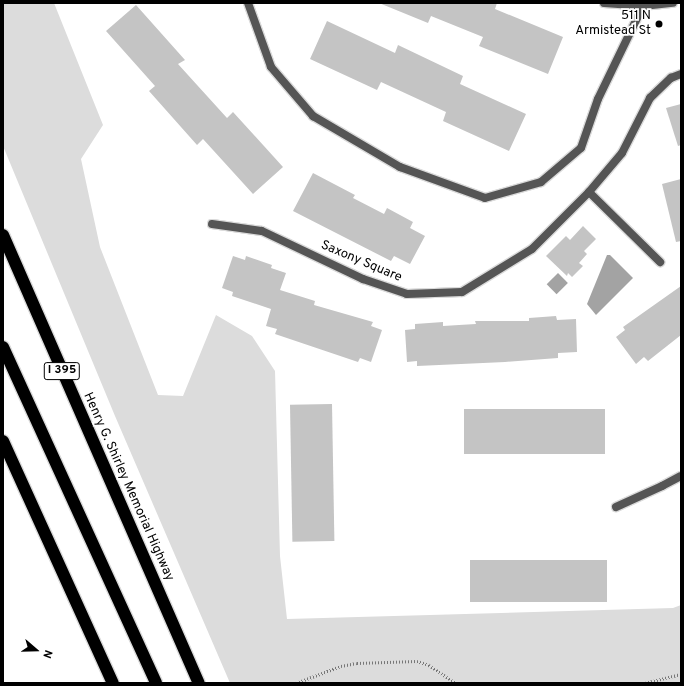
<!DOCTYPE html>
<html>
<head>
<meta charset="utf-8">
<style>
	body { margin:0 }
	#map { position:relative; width:684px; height:686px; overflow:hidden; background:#fff; font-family:Overpass,sans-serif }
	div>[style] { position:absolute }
	.green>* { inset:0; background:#dcdcdc }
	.water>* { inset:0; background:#a3a3a3; transform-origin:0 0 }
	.building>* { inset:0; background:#c4c4c4; transform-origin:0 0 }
	.path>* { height:2.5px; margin-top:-1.25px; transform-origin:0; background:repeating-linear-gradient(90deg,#777 0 1px,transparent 0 3px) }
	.roads { filter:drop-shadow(1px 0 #dbdbdb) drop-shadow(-1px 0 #dbdbdb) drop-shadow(0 1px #dbdbdb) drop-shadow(0 -1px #dbdbdb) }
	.lane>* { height:8px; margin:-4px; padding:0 4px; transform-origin:4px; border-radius:4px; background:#555 }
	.street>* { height:8px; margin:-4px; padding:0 4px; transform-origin:4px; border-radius:4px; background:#555 }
	.highway>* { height:12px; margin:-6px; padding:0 6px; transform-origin:6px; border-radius:6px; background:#000 }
	.dots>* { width:11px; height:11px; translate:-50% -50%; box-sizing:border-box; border:2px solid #fff; border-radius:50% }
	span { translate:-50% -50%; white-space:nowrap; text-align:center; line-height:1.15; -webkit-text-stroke:3.5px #fff; paint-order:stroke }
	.shield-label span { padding:1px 3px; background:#fff; border:1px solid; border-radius:3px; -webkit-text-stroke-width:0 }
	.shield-label { font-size:12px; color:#000; font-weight:700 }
	.poi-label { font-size:13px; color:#000 }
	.right { translate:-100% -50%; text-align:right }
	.street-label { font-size:13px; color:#000 }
	.frame { position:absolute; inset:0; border:4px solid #000; pointer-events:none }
	.north { position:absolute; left:16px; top:630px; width:40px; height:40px; -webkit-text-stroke:3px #fff; paint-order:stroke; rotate:110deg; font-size:11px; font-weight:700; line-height:16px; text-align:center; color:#000 }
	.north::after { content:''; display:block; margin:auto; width:14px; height:18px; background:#000; clip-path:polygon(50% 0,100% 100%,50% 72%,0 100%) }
</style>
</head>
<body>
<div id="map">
	<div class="green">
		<div style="clip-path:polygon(3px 3px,54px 3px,103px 125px,81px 159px,100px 247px,158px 395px,183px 396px,216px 315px,252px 336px,275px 371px,280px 556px,287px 619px,673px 608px,681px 605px,681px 683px,230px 683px,115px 416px,3px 146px)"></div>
	</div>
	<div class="water">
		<div style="clip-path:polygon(607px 255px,610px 255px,633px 278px,596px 315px,587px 304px)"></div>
		<div style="left:558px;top:273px;width:14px;height:16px;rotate:45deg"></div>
	</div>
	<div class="building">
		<div style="clip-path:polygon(379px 3px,497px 3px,495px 9px,563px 37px,548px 74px,479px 46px,483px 37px,431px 16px,428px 23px)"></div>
		<div style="clip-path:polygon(136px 5px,185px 60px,178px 64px,227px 118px,233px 112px,283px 167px,253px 194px,203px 139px,197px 145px,149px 91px,155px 86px,106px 31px)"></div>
		<div style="clip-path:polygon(327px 21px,395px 53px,398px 45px,463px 76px,460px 84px,526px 114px,509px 151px,443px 121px,446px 112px,381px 82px,377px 90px,310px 59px)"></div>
		<div style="clip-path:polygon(681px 104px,681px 145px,678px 146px,666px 108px)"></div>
		<div style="clip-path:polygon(313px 173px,355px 195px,353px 198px,384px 214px,387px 208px,413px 222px,410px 228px,425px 236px,410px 264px,394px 256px,391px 261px,293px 211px)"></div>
		<div style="clip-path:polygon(681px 179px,681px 241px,676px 242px,662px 184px)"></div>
		<div style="clip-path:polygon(583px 226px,596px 239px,584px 251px,587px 254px,579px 263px,583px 266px,572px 277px,568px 273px,567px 276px,546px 256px,566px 236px,570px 240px)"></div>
		<div style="clip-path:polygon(233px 256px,245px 260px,246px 256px,272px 265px,271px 268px,286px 273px,280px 290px,315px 301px,314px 305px,373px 322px,371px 326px,382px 330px,371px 362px,360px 358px,358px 362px,275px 334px,277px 329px,266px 326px,271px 309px,232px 296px,233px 292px,222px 288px)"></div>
		<div style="clip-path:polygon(681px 286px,681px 335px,648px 361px,644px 357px,636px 364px,616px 337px,625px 330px,623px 327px)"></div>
		<div style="clip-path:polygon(556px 316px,557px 320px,576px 319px,577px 352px,558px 353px,558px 358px,505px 362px,417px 366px,417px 361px,407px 362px,405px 330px,415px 329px,415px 324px,443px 322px,443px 326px,459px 325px,476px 324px,475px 321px,529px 321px,529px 318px)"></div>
		<div style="left:332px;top:404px;width:137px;height:42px;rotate:89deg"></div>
		<div style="left:605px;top:409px;width:45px;height:141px;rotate:90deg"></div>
		<div style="left:470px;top:560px;width:137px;height:42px"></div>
	</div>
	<div class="path">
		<div style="left:296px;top:683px;width:48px;rotate:-20.7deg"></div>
		<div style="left:341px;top:666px;width:16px;rotate:-11deg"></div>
		<div style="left:357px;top:663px;width:60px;rotate:-1.9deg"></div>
		<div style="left:417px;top:661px;width:13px;rotate:18deg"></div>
		<div style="left:429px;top:665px;width:32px;rotate:34deg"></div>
		<div style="left:645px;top:683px;width:37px;rotate:-14deg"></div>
	</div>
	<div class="roads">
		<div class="lane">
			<div style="left:248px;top:3px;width:68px;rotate:70.2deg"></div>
			<div style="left:271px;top:67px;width:65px;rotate:49.4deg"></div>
			<div style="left:313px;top:116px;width:101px;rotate:30.4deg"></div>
			<div style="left:400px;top:167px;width:90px;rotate:20deg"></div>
			<div style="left:485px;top:198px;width:58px;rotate:-15.9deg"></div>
			<div style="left:541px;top:182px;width:52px;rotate:-40.4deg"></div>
			<div style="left:581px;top:148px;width:52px;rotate:-70.9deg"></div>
			<div style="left:598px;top:99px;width:103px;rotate:-64.2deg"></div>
			<div style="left:616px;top:507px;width:51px;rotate:-24.5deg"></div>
		</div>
		<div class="street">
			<div style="left:604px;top:3px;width:39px;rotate:4deg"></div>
			<div style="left:643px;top:6px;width:30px;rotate:-6deg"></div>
			<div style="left:589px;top:192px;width:100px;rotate:44.6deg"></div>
			<div style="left:212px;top:224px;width:50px;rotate:8deg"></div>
			<div style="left:262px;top:231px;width:112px;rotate:25.4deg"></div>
			<div style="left:363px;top:279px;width:46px;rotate:18.8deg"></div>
			<div style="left:407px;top:294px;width:55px;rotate:-2.1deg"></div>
			<div style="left:462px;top:292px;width:82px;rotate:-31.6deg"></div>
			<div style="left:532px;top:249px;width:81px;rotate:-45deg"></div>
			<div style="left:589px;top:192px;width:51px;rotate:-49.8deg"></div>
			<div style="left:622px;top:153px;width:62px;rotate:-63deg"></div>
			<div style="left:650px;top:98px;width:29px;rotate:-44deg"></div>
			<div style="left:671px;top:78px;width:11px;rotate:-22deg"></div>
			<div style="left:662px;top:486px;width:21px;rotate:-28deg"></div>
		</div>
		<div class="highway">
			<div style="left:3px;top:235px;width:489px;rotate:66.4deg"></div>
			<div style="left:3px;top:347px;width:369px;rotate:65.5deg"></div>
			<div style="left:3px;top:441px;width:266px;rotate:65.6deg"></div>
		</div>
	</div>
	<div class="dots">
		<div style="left:659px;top:24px;background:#000"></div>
	</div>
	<div class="shield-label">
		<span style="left:62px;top:371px">I 395</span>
	</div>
	<div class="poi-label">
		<span class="right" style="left:651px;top:24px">511 N<br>Armistead St</span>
	</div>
	<div class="street-label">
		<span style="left:361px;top:262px;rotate:23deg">Saxony Square</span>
		<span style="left:128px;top:487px;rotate:66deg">Henry G. Shirley Memorial Highway</span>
	</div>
	<div class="frame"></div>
	<div class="north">N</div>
</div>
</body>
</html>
